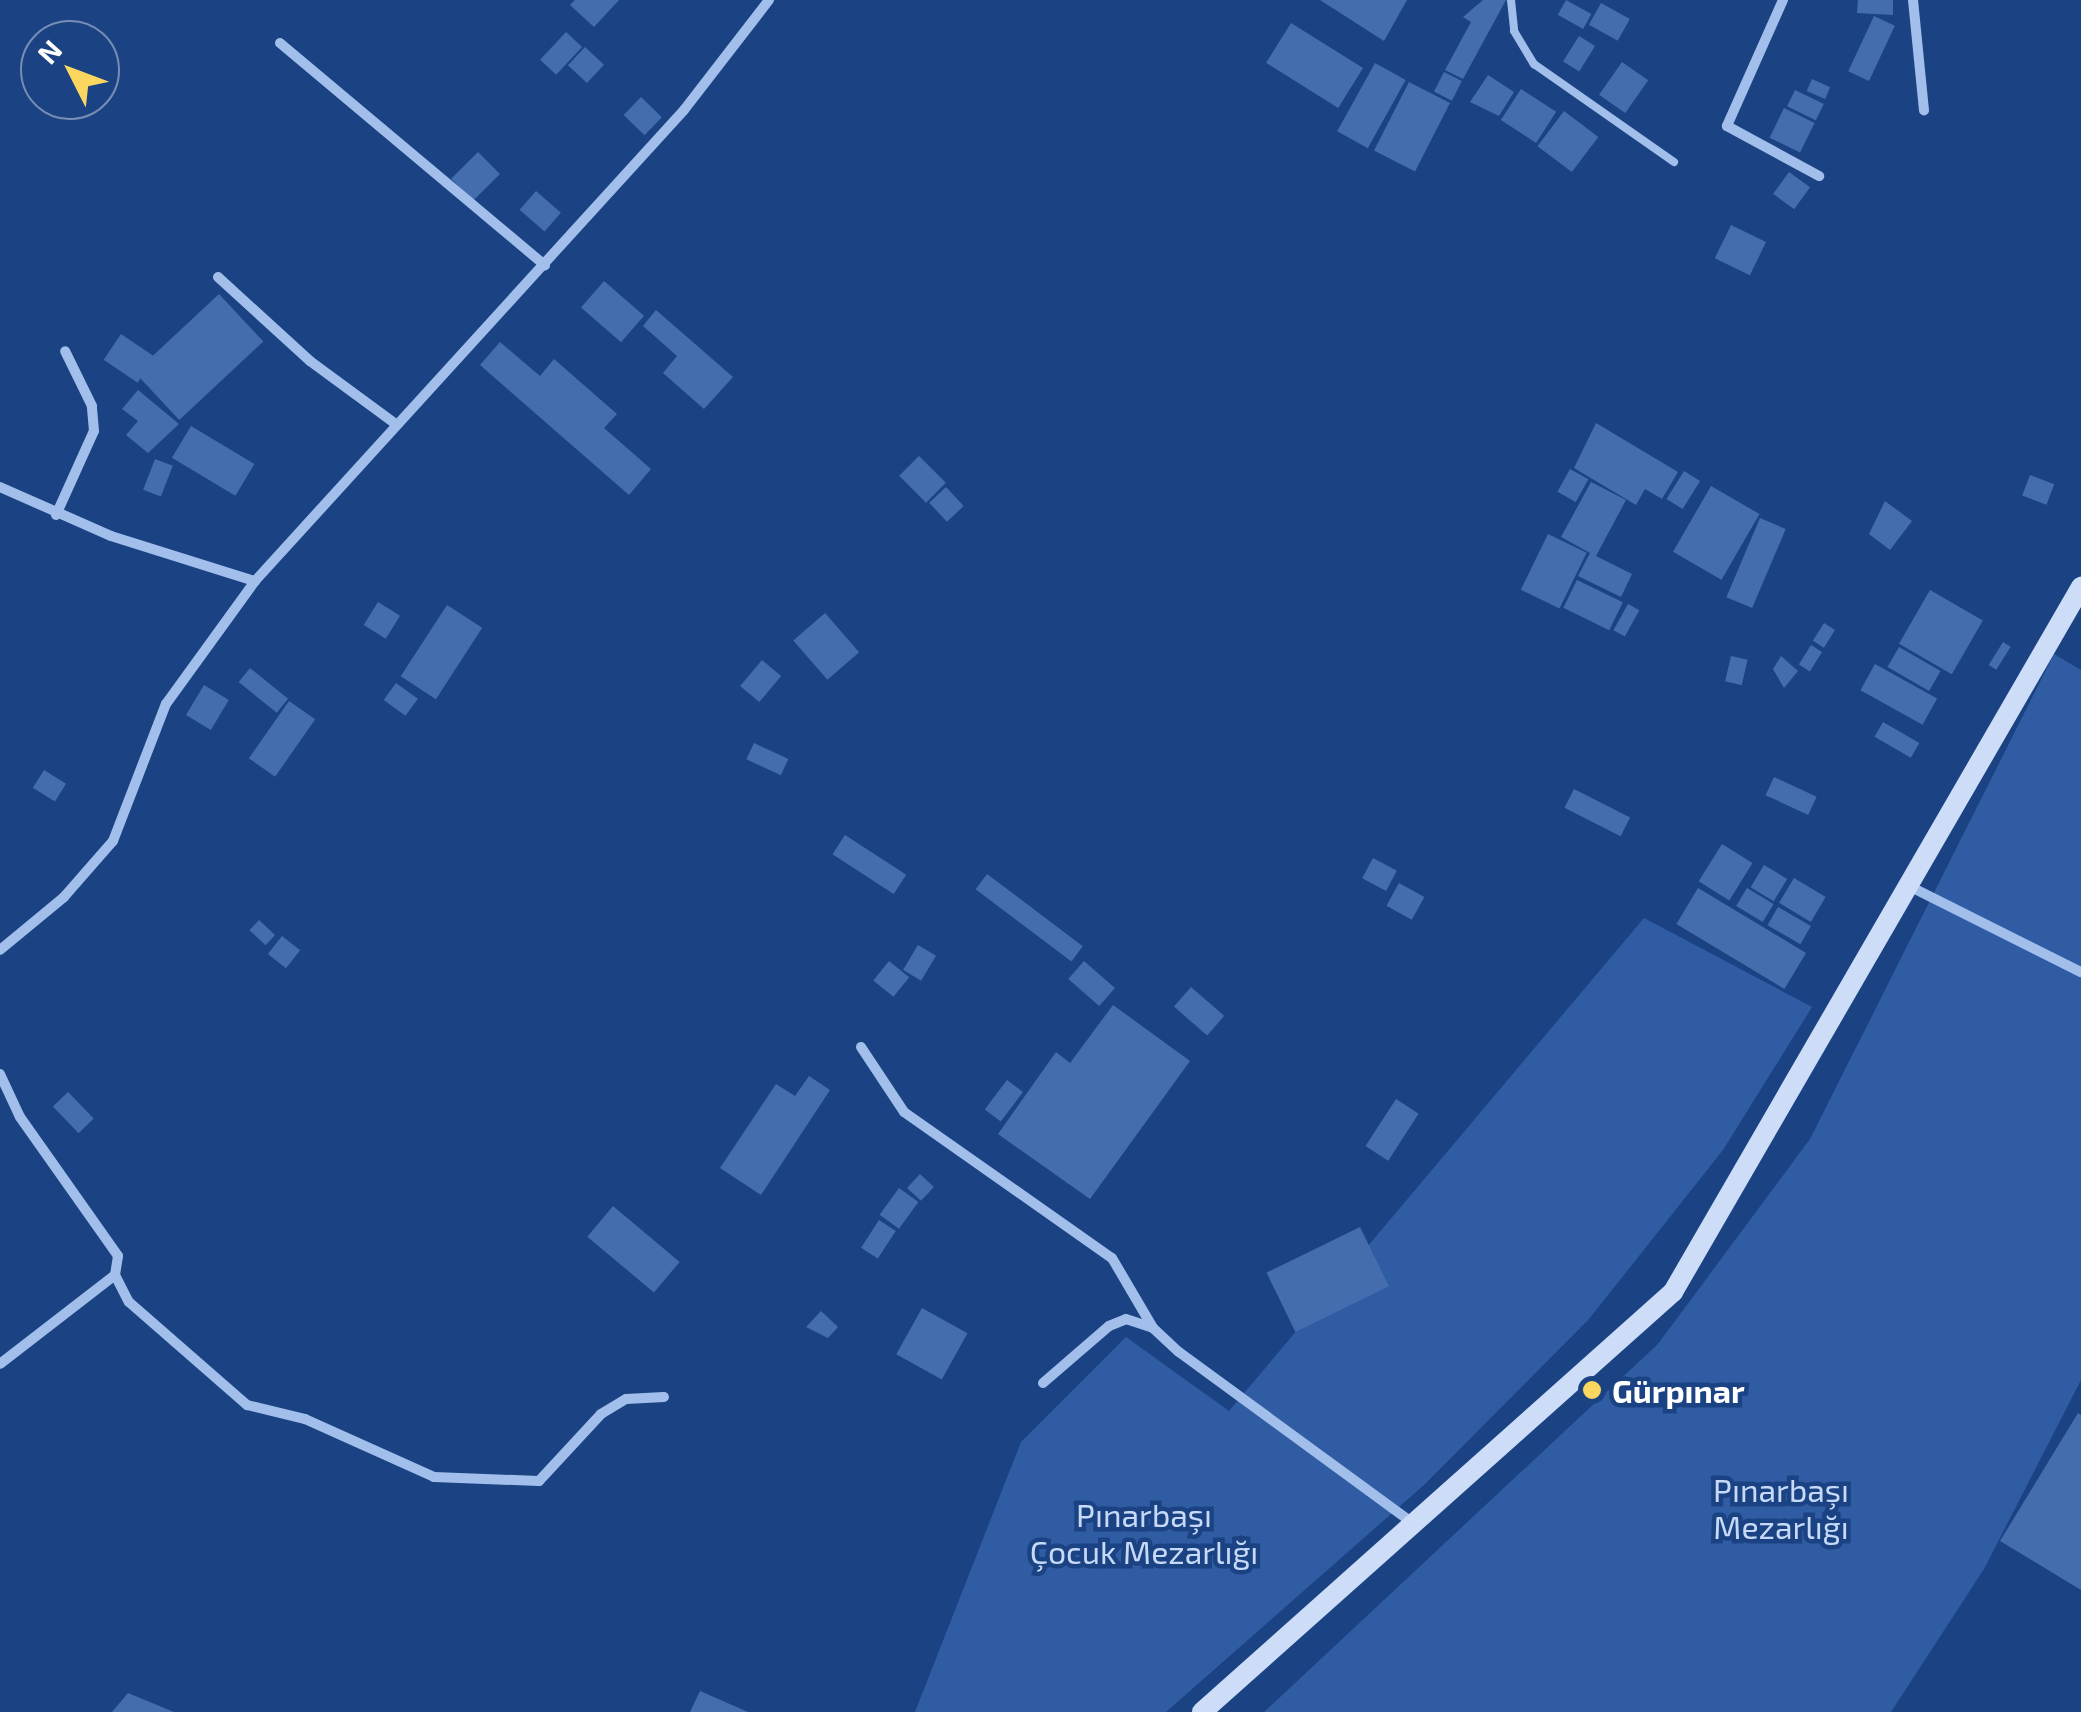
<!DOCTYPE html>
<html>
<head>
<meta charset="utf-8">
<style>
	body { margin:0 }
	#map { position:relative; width:2081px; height:1712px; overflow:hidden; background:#1b4384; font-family:"Exo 2",sans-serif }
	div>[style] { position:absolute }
	.green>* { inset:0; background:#2f5ca2 }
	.building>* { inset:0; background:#446dad; transform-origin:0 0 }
	.service>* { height:8px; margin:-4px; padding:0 4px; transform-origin:4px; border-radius:4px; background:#a2bfeb }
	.minor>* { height:10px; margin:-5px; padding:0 5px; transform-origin:5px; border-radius:5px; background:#a2bfeb }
	.secondary>* { height:20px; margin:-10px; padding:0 10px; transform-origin:10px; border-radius:10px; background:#cdddf8 }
	.dots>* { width:28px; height:28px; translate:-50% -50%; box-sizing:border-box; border:5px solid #1b4384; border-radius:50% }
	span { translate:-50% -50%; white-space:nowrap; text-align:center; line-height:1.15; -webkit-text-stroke:9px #1b4384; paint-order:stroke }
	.poi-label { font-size:32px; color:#fff; font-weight:700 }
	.left { translate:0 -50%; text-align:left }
	.park-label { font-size:32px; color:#c6daf8 }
	.north { position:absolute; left:20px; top:20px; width:100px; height:100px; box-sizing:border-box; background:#1b4384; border:2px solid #768eb5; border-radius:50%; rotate:312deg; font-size:28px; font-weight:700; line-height:40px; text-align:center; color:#fff }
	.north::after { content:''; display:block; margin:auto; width:35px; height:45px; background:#fcd75f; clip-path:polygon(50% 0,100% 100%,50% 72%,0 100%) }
</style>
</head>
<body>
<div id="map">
	<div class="green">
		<div style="clip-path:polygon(2054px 654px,2081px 670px,2081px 1380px,1984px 1569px,1891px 1712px,1264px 1712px,1658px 1344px,1810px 1139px)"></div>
		<div style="clip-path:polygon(1644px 918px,1812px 1007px,1723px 1150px,1589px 1319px,1424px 1485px,1166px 1712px,915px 1712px,1021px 1442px,1126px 1337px,1229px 1411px)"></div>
	</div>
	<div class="building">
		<div style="clip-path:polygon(575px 0,619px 0,594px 27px,570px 5px)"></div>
		<div style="clip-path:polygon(1320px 0,1407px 0,1384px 41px)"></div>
		<div style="clip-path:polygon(1483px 0,1506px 0,1463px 79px,1445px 70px,1471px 22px,1463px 17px)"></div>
		<div style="left:1566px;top:0;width:29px;height:17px;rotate:29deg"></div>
		<div style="clip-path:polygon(1858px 0,1893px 0,1893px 15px,1857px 13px)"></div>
		<div style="left:1601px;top:3px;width:33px;height:25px;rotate:29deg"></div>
		<div style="left:1874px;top:16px;width:23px;height:61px;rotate:25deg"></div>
		<div style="left:1291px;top:23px;width:85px;height:47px;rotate:32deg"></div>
		<div style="left:566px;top:32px;width:22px;height:38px;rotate:43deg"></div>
		<div style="left:1579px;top:36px;width:19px;height:30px;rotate:32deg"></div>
		<div style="left:585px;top:47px;width:26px;height:25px;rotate:43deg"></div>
		<div style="left:1622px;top:62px;width:32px;height:40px;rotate:35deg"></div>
		<div style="left:1375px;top:63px;width:35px;height:78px;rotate:29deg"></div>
		<div style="left:1444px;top:72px;width:20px;height:22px;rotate:27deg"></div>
		<div style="clip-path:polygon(1488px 75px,1514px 92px,1499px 116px,1470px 102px)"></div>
		<div style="left:1812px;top:79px;width:20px;height:13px;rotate:24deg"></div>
		<div style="left:1409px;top:82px;width:46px;height:77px;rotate:27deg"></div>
		<div style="left:1521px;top:89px;width:42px;height:37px;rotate:33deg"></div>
		<div style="left:1795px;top:90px;width:32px;height:18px;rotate:26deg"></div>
		<div style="left:641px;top:97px;width:29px;height:25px;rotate:44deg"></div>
		<div style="left:1784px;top:108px;width:34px;height:33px;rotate:26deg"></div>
		<div style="left:1564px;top:111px;width:43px;height:44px;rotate:37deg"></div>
		<div style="left:478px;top:152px;width:31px;height:38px;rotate:45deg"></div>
		<div style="left:1789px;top:172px;width:26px;height:27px;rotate:36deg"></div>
		<div style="left:536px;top:191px;width:33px;height:25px;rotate:41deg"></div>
		<div style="left:1731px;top:225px;width:39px;height:37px;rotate:26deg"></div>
		<div style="left:604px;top:281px;width:53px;height:35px;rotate:41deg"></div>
		<div style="left:219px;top:294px;width:65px;height:115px;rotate:47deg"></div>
		<div style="clip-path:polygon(656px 310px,733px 377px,704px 409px,663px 373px,677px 356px,643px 326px)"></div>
		<div style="left:121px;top:334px;width:41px;height:31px;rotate:34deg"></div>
		<div style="clip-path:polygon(500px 342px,540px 376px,554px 359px,617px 414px,604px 428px,651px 469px,629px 495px,480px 365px)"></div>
		<div style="clip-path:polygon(138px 390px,179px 424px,148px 453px,126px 435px,138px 421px,122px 409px)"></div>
		<div style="clip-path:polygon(1596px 423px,1678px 472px,1662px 499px,1645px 489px,1636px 505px,1574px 468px)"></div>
		<div style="left:191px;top:426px;width:74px;height:37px;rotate:31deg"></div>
		<div style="left:919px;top:456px;width:38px;height:28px;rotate:45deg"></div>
		<div style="left:155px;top:459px;width:19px;height:33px;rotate:21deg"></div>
		<div style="left:1570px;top:469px;width:21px;height:26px;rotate:29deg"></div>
		<div style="left:1684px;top:471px;width:19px;height:33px;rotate:32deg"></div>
		<div style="left:2030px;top:475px;width:26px;height:22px;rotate:21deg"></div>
		<div style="clip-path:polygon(1591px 482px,1626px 500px,1596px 556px,1632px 574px,1621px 597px,1578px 576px,1590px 553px,1561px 537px)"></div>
		<div style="left:1711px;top:486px;width:56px;height:76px;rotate:30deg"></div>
		<div style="left:946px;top:487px;width:26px;height:23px;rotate:47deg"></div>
		<div style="clip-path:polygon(1885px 501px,1912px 521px,1890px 550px,1869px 534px)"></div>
		<div style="left:1760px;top:518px;width:28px;height:86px;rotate:23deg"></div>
		<div style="left:1548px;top:534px;width:43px;height:62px;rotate:26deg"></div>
		<div style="left:1577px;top:580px;width:51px;height:31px;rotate:26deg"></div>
		<div style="left:1930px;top:590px;width:61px;height:62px;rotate:30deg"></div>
		<div style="left:378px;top:602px;width:26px;height:27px;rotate:32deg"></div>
		<div style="left:1628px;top:604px;width:13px;height:30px;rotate:29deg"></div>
		<div style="left:447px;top:605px;width:42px;height:85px;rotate:33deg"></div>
		<div style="left:825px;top:613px;width:52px;height:42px;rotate:49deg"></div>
		<div style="left:1824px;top:623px;width:13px;height:21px;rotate:32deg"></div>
		<div style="left:2003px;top:642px;width:9px;height:27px;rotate:32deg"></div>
		<div style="left:1811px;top:645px;width:13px;height:23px;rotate:32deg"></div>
		<div style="left:1899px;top:647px;width:48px;height:23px;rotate:30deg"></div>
		<div style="left:1731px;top:656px;width:17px;height:26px;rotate:13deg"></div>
		<div style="clip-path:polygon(1781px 656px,1798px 671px,1784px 688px,1773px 669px)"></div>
		<div style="left:762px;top:660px;width:25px;height:34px;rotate:40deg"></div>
		<div style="left:1875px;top:664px;width:71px;height:30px;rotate:29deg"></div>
		<div style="left:250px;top:668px;width:49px;height:18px;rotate:39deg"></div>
		<div style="left:396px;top:683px;width:27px;height:21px;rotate:36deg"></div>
		<div style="left:204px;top:685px;width:29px;height:35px;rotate:31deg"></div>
		<div style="left:289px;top:701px;width:32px;height:70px;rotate:35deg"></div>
		<div style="left:1883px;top:722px;width:42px;height:17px;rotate:30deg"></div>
		<div style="left:754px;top:743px;width:38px;height:18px;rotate:25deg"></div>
		<div style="left:44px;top:770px;width:26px;height:21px;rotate:32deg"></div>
		<div style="left:1774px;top:777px;width:47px;height:20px;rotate:25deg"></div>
		<div style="left:1574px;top:789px;width:63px;height:21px;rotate:27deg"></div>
		<div style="left:845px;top:835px;width:73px;height:23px;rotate:33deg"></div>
		<div style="left:1722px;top:844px;width:36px;height:44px;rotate:32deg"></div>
		<div style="left:1373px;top:858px;width:27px;height:23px;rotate:28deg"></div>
		<div style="left:1764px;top:865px;width:27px;height:26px;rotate:31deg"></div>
		<div style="left:987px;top:874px;width:120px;height:19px;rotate:37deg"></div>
		<div style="left:1794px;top:878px;width:37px;height:29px;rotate:31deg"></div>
		<div style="left:1399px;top:883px;width:29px;height:26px;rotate:29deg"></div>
		<div style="left:1698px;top:888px;width:126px;height:42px;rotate:31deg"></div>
		<div style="left:1747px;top:888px;width:31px;height:21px;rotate:31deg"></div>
		<div style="left:1778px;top:907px;width:38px;height:21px;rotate:30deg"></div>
		<div style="left:259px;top:920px;width:22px;height:14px;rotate:43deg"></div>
		<div style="left:282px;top:936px;width:23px;height:23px;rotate:38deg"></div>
		<div style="left:918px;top:945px;width:21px;height:29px;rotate:31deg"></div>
		<div style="left:889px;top:961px;width:26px;height:25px;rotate:39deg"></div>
		<div style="left:1084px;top:961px;width:41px;height:24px;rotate:41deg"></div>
		<div style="left:1191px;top:987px;width:44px;height:26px;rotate:41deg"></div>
		<div style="clip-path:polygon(1113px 1005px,1190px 1061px,1090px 1199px,998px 1134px,1056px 1052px,1070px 1063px)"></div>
		<div style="clip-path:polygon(809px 1076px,830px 1090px,761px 1195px,720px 1168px,776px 1084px,795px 1096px)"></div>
		<div style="left:1007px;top:1080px;width:20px;height:37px;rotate:37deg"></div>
		<div style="left:68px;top:1092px;width:37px;height:21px;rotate:46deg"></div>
		<div style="left:1396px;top:1099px;width:27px;height:56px;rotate:33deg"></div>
		<div style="left:920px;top:1174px;width:19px;height:19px;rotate:43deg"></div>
		<div style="left:899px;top:1188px;width:24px;height:33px;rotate:36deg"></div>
		<div style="left:613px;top:1206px;width:87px;height:40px;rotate:40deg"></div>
		<div style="left:879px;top:1220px;width:20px;height:33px;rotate:33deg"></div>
		<div style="left:1360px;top:1227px;width:66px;height:104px;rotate:64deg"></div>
		<div style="left:922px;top:1308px;width:52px;height:53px;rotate:29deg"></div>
		<div style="clip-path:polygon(821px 1311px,838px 1327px,828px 1338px,806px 1327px)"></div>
		<div style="clip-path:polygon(2078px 1413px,2081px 1415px,2081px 1590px,2000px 1541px)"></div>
		<div style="clip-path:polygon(700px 1691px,748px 1712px,690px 1712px)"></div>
		<div style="clip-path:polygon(128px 1693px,174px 1712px,112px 1712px)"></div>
	</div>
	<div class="service">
		<div style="left:1511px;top:0;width:31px;rotate:84deg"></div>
		<div style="left:1514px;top:31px;width:39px;rotate:59deg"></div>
		<div style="left:1534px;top:64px;width:171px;rotate:35deg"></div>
	</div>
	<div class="minor">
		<div style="left:1783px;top:0;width:138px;rotate:114deg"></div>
		<div style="left:1727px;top:126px;width:105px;rotate:28.5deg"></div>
		<div style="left:1913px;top:0;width:111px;rotate:84.3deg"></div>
		<div style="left:280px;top:43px;width:346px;rotate:40deg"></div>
		<div style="left:218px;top:277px;width:125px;rotate:42.4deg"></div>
		<div style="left:310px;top:361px;width:103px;rotate:36.3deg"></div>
		<div style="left:0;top:487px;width:121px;rotate:23.8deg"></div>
		<div style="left:111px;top:536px;width:151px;rotate:17.4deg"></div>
		<div style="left:56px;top:515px;width:92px;rotate:-65.7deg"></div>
		<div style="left:94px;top:431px;width:25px;rotate:-95deg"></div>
		<div style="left:92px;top:406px;width:61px;rotate:-116.1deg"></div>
		<div style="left:1913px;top:888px;width:188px;rotate:26.6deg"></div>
		<div style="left:0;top:950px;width:83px;rotate:-39.6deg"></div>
		<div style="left:64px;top:897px;width:74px;rotate:-48.8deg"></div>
		<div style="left:113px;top:841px;width:147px;rotate:-68.9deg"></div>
		<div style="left:166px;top:704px;width:152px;rotate:-54.1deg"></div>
		<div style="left:255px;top:581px;width:637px;rotate:-47.67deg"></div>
		<div style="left:684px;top:110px;width:139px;rotate:-52.3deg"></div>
		<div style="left:861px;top:1047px;width:78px;rotate:56.5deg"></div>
		<div style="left:904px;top:1112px;width:254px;rotate:35.1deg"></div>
		<div style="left:1112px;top:1258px;width:81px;rotate:59.6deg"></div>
		<div style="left:1153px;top:1328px;width:35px;rotate:43deg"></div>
		<div style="left:1179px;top:1352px;width:291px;rotate:36.2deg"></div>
		<div style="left:0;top:1074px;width:47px;rotate:65.1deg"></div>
		<div style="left:20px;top:1117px;width:170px;rotate:54.8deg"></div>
		<div style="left:118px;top:1256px;width:19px;rotate:99deg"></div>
		<div style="left:115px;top:1275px;width:145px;rotate:142.3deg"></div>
		<div style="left:115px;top:1275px;width:30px;rotate:63deg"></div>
		<div style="left:129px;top:1302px;width:157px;rotate:41.1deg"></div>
		<div style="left:247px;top:1405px;width:60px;rotate:13.6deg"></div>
		<div style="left:305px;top:1419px;width:141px;rotate:24.2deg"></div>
		<div style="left:434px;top:1477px;width:105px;rotate:2.2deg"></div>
		<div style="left:539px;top:1481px;width:91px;rotate:-47.2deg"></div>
		<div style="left:601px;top:1414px;width:29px;rotate:-31deg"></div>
		<div style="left:626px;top:1399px;width:38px;rotate:-3deg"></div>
		<div style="left:1043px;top:1383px;width:87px;rotate:-40.8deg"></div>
		<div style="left:1109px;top:1326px;width:18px;rotate:-22deg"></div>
		<div style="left:1126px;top:1319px;width:28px;rotate:18deg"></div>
	</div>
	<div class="secondary">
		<div style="left:1202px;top:1712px;width:631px;rotate:-41.72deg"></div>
		<div style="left:1673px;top:1292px;width:815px;rotate:-59.94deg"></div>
	</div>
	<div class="dots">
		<div style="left:1592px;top:1390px;background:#fcd75f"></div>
	</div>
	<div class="poi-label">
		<span class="left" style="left:1612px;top:1390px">Gürpınar</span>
	</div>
	<div class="park-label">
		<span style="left:1781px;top:1508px">Pınarbaşı<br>Mezarlığı</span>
		<span style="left:1144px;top:1533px">Pınarbaşı<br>Çocuk Mezarlığı</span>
	</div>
	<div class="north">N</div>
</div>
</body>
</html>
